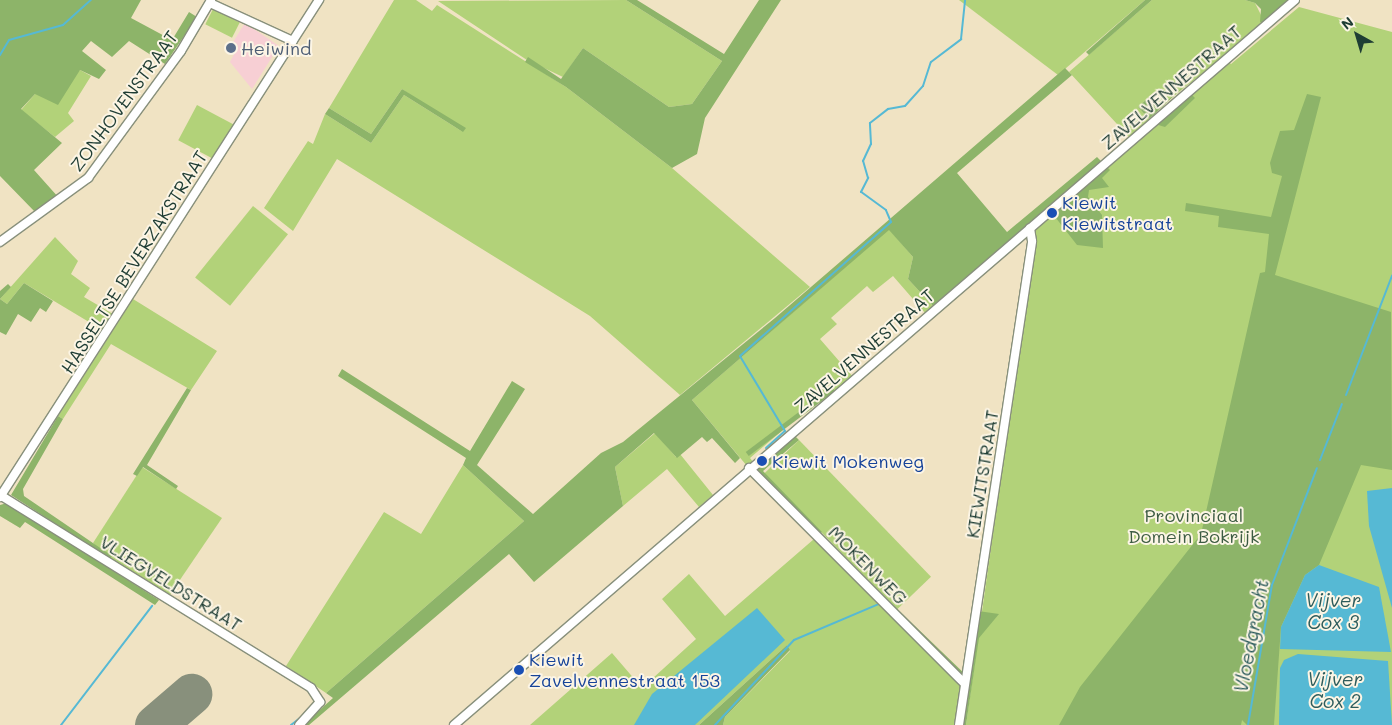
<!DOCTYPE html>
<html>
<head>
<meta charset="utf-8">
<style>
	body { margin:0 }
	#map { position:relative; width:1392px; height:725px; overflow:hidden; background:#f0e3c3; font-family:Mali,sans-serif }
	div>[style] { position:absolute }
	.built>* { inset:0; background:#f7cfd4 }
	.green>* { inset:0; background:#b2d279; transform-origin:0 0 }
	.forest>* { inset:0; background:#8db469; transform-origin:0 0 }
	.water>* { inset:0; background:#56b9d4 }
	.stream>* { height:2px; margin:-1px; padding:0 1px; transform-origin:1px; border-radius:1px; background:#56b9d4 }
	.runway>* { height:41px; margin:-20.5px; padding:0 20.5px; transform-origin:20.5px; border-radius:20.5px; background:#88907c }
	.roads { filter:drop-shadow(1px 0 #88907c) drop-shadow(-1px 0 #88907c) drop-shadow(0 1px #88907c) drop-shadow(0 -1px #88907c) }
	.minor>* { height:8px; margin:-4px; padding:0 4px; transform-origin:4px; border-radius:4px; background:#fff }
	.dots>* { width:14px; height:14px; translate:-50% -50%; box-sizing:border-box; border:2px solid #fcf5e5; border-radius:50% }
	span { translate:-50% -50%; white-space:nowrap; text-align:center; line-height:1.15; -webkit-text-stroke:4px #fcf5e5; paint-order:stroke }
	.service-label { font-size:18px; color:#4e5e75 }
	.left { translate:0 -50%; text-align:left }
	.street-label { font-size:18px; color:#1f3d34 }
	.transit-label { font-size:18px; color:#164399 }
	.park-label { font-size:18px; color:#3c5b42 }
	.water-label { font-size:19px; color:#2d5c5c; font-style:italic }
	.north { position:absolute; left:1332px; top:10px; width:50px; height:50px; -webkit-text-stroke:4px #fcf5e5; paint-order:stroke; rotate:321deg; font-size:14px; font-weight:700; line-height:20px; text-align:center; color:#1f3d34 }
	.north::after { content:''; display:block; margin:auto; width:18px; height:22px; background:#1f3d34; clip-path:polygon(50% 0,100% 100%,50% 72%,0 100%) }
</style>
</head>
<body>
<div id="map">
	<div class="built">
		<div style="clip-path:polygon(245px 23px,279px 46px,252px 89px,230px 62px,238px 46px,233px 42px)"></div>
	</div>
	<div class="green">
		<div style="clip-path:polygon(394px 0,416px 0,432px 11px,437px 5px,566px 87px,672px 168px,810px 287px,680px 395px,590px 316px,337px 159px,293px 231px,264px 208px,308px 141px,313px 144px,325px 114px,371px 143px,404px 95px,463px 132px,402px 89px,371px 134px,329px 108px)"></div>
		<div style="clip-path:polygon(626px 0,722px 61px,692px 104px,669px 107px,583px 48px,563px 77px,527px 60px,438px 1px)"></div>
		<div style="clip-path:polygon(959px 0,1145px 0,1058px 75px)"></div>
		<div style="clip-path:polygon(1152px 0,1245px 0,1255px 3px,1265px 23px,1159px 108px,1149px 97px,1138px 107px,1149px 119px,1129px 137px,1069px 72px)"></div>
		<div style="clip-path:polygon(1299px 7px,1392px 32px,1392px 725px,966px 725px,1036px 228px,1228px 61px,1231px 64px)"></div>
		<div style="left:213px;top:9px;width:30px;height:17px;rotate:27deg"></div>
		<div style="clip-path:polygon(80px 70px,91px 76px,68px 113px,74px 121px,55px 137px,21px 110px,35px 94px)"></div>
		<div style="left:197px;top:105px;width:42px;height:40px;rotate:28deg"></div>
		<div style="left:253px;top:206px;width:45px;height:92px;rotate:39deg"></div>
		<div style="clip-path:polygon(889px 229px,913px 257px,908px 279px,934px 307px,926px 314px,893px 276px,873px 292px,867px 286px,831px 318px,837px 324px,820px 339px,853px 377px,835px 391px,832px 388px,750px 458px,753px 462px,747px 466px,692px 400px)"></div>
		<div style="clip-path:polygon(55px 237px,78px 261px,71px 274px,90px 288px,84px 297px,113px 314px,104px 331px,24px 283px,7px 304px,0 299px)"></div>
		<div style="clip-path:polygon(133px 299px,217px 351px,191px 390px,111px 344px,63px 419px,58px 416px)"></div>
		<div style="clip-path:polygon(655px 433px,676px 457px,680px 454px,713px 495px,699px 507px,667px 469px,623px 506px,615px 467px)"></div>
		<div style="left:799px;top:440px;width:190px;height:48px;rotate:46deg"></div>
		<div style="clip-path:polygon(463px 465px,524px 521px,326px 693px,286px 666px,384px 512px,421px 534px)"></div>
		<div style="clip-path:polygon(142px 467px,222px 518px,169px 596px,110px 559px,93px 543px)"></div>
		<div style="clip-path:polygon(814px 539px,961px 685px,955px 725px,723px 725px,725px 717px,790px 651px,787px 645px,699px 725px,530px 725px,612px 653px,642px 688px,696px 639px,662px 599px,689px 574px,725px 616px)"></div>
	</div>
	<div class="forest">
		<div style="clip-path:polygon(0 0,141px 0,131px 18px,172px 40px,189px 12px,197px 17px,165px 64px,129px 41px,112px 57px,91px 41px,82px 51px,106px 70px,99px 79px,80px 70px,58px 105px,35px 94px,21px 109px,62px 143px,34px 170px,59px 198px,36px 213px,0 176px)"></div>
		<div style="clip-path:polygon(626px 0,637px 0,724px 54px,759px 0,781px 0,705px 118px,697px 154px,672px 168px,566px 87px,525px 62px,528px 57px,561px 79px,583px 48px,669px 107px,692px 104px,722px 61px)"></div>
		<div style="clip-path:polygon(1145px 0,1152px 0,1089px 55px,1086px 52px)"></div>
		<div style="clip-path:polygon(1245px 0,1289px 0,1265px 23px,1260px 22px,1261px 9px,1255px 3px)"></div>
		<div style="clip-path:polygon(1065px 68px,1072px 75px,957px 173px,1007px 232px,1097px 157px,1110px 170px,1102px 178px,1109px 187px,1089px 190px,1088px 197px,1102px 215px,1103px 248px,1077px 245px,1052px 213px,934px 307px,908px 279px,913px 257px,889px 230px,692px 400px,740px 458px,735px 463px,712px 438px,707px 442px,702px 437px,677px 458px,654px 433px,615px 467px,623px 506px,534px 582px,509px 554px,309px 725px,303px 725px,333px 698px,326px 693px,524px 521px,463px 465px,466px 458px,338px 376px,342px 369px,470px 451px,512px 381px,525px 389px,477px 465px,533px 514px,601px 453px,623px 442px,775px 318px)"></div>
		<div style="clip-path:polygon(1191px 80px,1149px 119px,1138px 107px,1149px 97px,1159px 108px)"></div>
		<div style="clip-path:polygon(402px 89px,466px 128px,463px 132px,404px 95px,371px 143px,325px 114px,329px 108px,371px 134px)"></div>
		<div style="clip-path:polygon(1191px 94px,1195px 98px,1165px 127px,1155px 124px)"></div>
		<div style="clip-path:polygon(1307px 94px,1321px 97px,1275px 275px,1391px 312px,1392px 470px,1361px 465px,1319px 565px,1305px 575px,1281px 627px,1274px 725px,1247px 725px,1242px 720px,1241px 725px,1059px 725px,1080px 687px,1201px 534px,1260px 273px,1265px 272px,1269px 234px,1218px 227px,1219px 216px,1185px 211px,1186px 203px,1271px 217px,1282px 176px,1272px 173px,1270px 163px,1280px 131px,1294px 130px)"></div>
		<div style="clip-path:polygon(24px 283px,53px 301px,46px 312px,40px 308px,31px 322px,18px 314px,6px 335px,0 332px,0 291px,8px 284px,11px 287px,0 299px,7px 304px)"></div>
		<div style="left:832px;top:387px;width:5px;height:108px;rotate:53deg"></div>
		<div style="clip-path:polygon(187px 388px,191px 390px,147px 465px,178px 486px,176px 489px,143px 467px,137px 476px,133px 474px)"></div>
		<div style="clip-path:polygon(58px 416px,63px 419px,23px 489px,24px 496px,112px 556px,110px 559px,11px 495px)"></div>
		<div style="clip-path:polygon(794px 435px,799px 440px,763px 471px,822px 532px,814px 539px,750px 472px)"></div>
		<div style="clip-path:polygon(7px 503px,159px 600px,155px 605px,25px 522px,20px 528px,0 516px,0 505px)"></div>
		<div style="clip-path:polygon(887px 599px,968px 677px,978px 611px,999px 614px,979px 638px,966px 725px,955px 725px,961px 684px,881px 605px)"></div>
		<div style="clip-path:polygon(787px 645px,790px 650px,725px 717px,723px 725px,699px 725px)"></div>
	</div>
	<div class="water">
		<div style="clip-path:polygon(1392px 488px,1392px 608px,1369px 526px,1367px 491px)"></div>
		<div style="clip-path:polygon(1319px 565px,1379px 587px,1391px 652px,1280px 649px,1281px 627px,1305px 575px)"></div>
		<div style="clip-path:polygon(757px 608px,785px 640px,695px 725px,634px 725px,652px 694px)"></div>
		<div style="clip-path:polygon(1298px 654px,1388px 661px,1392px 725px,1279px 725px,1280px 668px,1284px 660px)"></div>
	</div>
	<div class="stream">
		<div style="left:0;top:55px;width:17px;rotate:-59deg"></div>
		<div style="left:9px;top:40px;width:56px;rotate:-15.5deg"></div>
		<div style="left:63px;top:25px;width:38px;rotate:-42deg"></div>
		<div style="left:1346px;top:395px;width:128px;rotate:-68.9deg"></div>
		<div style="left:766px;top:448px;width:25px;rotate:-42deg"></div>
		<div style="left:785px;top:431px;width:87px;rotate:-121deg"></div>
		<div style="left:740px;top:356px;width:202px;rotate:-41.6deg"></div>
		<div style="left:891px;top:222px;width:13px;rotate:-113deg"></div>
		<div style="left:886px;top:210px;width:31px;rotate:-144deg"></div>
		<div style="left:861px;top:192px;width:16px;rotate:-63deg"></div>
		<div style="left:868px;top:178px;width:18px;rotate:-106deg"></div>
		<div style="left:863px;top:161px;width:19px;rotate:-65deg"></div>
		<div style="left:871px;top:144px;width:21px;rotate:-93deg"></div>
		<div style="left:870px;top:123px;width:23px;rotate:-38deg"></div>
		<div style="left:888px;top:109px;width:17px;rotate:-10deg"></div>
		<div style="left:905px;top:106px;width:27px;rotate:-48deg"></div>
		<div style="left:923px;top:86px;width:25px;rotate:-72deg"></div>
		<div style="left:931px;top:62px;width:38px;rotate:-37deg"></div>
		<div style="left:961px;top:39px;width:39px;rotate:-84deg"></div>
		<div style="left:1320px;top:460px;width:60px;rotate:-68.6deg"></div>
		<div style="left:61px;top:725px;width:150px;rotate:-52.6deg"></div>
		<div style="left:291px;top:725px;width:18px;rotate:-38deg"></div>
		<div style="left:715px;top:725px;width:116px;rotate:-47.1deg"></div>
		<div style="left:794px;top:640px;width:95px;rotate:-23deg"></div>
		<div style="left:1248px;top:725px;width:142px;rotate:-80.3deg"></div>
		<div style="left:1272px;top:585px;width:125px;rotate:-69deg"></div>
	</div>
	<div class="runway">
		<div style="left:155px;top:725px;width:48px;rotate:-40.7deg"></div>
	</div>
	<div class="roads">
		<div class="minor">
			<div style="left:210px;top:3px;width:91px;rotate:24.6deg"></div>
			<div style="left:0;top:242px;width:109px;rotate:-36deg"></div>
			<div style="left:88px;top:178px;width:157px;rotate:-53.8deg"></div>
			<div style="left:181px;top:51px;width:59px;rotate:-59.5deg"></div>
			<div style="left:749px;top:468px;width:305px;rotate:45deg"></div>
			<div style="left:0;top:495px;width:366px;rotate:31.8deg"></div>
			<div style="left:311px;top:688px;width:17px;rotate:57deg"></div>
			<div style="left:320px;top:702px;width:31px;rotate:132deg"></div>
			<div style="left:0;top:497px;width:591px;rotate:-57.31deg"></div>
			<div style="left:454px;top:725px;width:1110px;rotate:-40.76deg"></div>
			<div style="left:959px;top:725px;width:489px;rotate:-81.4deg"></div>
			<div style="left:1032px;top:241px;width:13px;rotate:-99deg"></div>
		</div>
	</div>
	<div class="dots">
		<div style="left:231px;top:48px;background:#5c6f8a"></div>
		<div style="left:1052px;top:213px;background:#1a4fb4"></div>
		<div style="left:762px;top:461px;background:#1a4fb4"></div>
		<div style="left:519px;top:670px;background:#1a4fb4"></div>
	</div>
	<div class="service-label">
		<span class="left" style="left:241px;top:48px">Heiwind</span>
	</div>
	<div class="street-label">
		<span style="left:1171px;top:87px;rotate:-41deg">ZAVELVENNESTRAAT</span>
		<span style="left:124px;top:101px;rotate:-54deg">ZONHOVENSTRAAT</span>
		<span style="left:134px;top:262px;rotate:-58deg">HASSELTSE BEVERZAKSTRAAT</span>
		<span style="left:864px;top:351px;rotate:-41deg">ZAVELVENNESTRAAT</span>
		<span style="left:982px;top:474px;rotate:-81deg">KIEWITSTRAAT</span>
		<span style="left:868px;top:565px;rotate:45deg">MOKENWEG</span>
		<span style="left:171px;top:583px;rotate:32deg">VLIEGVELDSTRAAT</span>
	</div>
	<div class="transit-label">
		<span class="left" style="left:1062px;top:213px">Kiewit<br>Kiewitstraat</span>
		<span class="left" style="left:772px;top:461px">Kiewit Mokenweg</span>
		<span class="left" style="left:529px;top:670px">Kiewit<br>Zavelvennestraat 153</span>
	</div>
	<div class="park-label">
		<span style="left:1194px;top:526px">Provinciaal<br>Domein Bokrijk</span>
	</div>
	<div class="water-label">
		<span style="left:1333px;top:611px">Vijver<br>Cox 3</span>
		<span style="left:1251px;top:636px;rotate:-79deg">Vloedgracht</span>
		<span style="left:1335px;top:690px">Vijver<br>Cox 2</span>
	</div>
	<div class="north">N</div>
</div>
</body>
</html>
